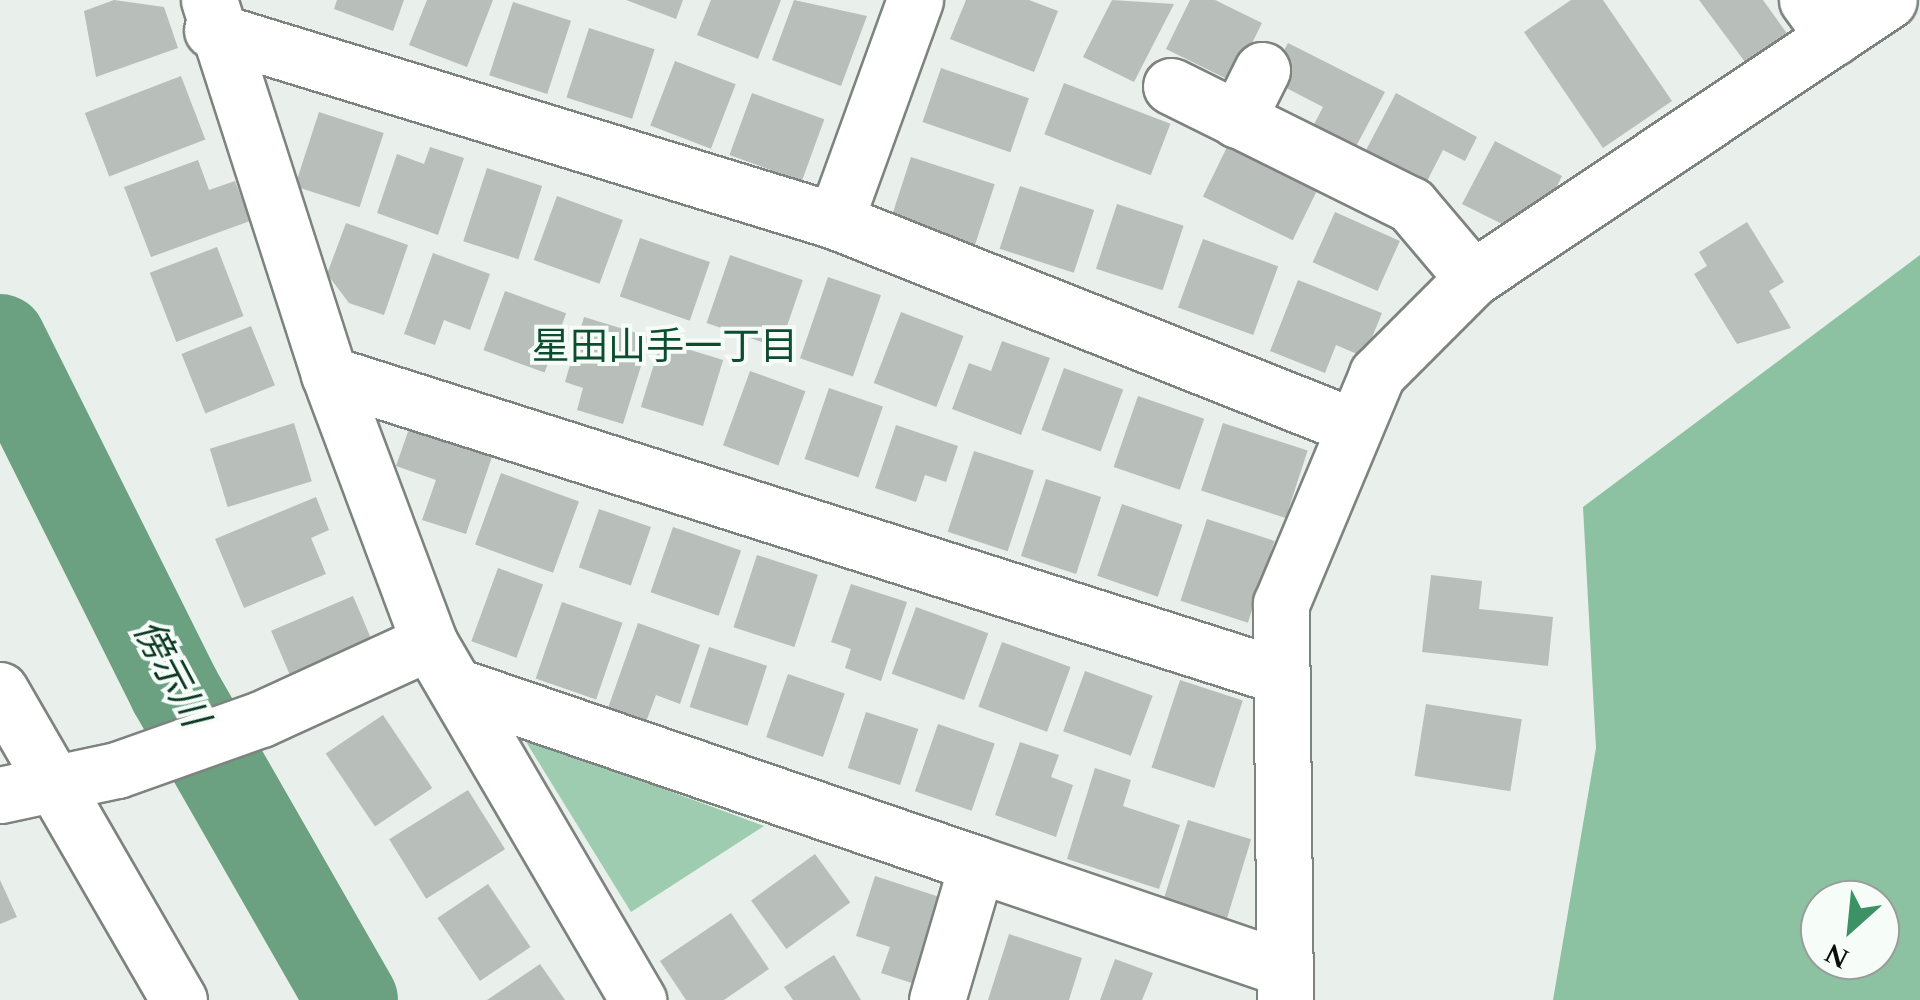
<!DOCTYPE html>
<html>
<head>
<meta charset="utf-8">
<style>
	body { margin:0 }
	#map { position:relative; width:1920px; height:1000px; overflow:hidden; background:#e9f0eb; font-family:Spectral,"Noto Sans JP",serif }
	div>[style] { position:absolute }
	.green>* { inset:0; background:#9eccb0 }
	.forest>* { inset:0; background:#8cc2a1 }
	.river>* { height:92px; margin:-46px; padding:0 46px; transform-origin:46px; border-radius:46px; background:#6ba081 }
	.building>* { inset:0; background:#b8beba; transform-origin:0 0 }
	.roads { filter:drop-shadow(2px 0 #7d837f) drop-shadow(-2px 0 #7d837f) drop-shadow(0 2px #7d837f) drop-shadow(0 -2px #7d837f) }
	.minor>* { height:55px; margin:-27.5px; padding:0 27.5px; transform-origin:27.5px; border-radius:27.5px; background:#fff }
	.tertiary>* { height:55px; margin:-27.5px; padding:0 27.5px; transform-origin:27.5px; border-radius:27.5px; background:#fff }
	span { translate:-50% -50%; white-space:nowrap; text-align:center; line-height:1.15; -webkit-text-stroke:8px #f6fdf9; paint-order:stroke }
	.neighbourhood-label { font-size:38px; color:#0c4c2f }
	.water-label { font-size:38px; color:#0a3722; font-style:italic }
	.north { position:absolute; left:1800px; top:880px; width:100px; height:100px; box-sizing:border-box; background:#f6fdf9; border:2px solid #989d9a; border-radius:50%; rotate:207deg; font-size:28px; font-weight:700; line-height:40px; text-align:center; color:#0b0d0c }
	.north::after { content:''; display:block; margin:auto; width:35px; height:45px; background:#3c9265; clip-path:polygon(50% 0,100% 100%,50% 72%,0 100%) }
</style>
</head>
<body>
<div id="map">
	<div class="green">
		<div style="clip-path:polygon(523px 737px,764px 826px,631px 912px)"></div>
	</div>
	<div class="forest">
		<div style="clip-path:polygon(evenodd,1920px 255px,1920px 1000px,1553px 1000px,1596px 748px,1583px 507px,1920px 255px,1820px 900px,1880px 900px,1880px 960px,1820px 960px,1820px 900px)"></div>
	</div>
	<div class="river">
		<div style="left:0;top:340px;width:392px;rotate:63.5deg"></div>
		<div style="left:175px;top:691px;width:356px;rotate:60.2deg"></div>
	</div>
	<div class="building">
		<div style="clip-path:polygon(114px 0,164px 7px,178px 48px,96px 77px,84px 11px)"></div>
		<div style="clip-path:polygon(337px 0,404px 0,393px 31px,334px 9px)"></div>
		<div style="clip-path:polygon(427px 0,493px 0,467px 67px,409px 45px)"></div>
		<div style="clip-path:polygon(626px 0,683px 0,676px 19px)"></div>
		<div style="clip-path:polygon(711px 0,781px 0,758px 59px,697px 35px)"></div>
		<div style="clip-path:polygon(794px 0,867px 16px,841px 86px,772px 60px)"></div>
		<div style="clip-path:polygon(966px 0,1029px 0,1058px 11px,1034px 72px,950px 39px)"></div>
		<div style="clip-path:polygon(1112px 0,1174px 4px,1134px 82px,1083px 57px)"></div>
		<div style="clip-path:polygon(1190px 0,1215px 0,1262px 23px,1233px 82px,1166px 49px)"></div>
		<div style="clip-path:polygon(1571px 0,1603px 0,1672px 101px,1603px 148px,1524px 32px)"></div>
		<div style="clip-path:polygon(1699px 0,1763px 0,1791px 39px,1751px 70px)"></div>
		<div style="left:513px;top:2px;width:61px;height:77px;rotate:18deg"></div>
		<div style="left:589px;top:28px;width:69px;height:73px;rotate:18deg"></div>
		<div style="clip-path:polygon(1288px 43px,1385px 92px,1353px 152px,1311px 130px,1323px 107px,1269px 79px)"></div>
		<div style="left:675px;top:61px;width:65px;height:69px;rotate:21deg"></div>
		<div style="left:941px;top:68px;width:93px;height:57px;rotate:19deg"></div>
		<div style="left:181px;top:76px;width:68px;height:103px;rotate:69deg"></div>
		<div style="left:1064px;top:83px;width:114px;height:55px;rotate:21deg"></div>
		<div style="left:752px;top:93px;width:77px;height:66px;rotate:20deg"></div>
		<div style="clip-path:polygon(1396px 93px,1477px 137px,1465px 161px,1443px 150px,1425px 185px,1365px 152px)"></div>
		<div style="left:319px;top:112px;width:68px;height:78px;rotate:18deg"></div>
		<div style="clip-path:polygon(1495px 141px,1562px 176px,1548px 204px,1506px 226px,1462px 204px)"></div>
		<div style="clip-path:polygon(430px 147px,464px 158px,438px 235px,377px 213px,397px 154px,424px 164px)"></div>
		<div style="left:1227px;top:147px;width:100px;height:55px;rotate:26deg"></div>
		<div style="left:911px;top:157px;width:88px;height:65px;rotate:18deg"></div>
		<div style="clip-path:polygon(198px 160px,209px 190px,235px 181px,250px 221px,151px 257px,124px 187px)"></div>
		<div style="left:487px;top:168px;width:58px;height:77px;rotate:18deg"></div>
		<div style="left:1020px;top:186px;width:78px;height:66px;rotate:18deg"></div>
		<div style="left:557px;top:196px;width:70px;height:68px;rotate:20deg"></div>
		<div style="left:1117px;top:204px;width:70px;height:68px;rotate:18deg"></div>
		<div style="left:1335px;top:212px;width:71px;height:55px;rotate:24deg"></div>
		<div style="clip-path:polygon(1747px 222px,1784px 282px,1769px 291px,1791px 328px,1737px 344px,1694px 274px,1707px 266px,1699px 252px)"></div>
		<div style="clip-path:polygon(346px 223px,408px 245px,384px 315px,349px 303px,327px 274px)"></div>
		<div style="left:640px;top:238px;width:74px;height:62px;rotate:19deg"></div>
		<div style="left:1203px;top:239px;width:80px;height:73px;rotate:20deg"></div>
		<div style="left:217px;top:247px;width:74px;height:72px;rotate:69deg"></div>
		<div style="clip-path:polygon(433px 253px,490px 274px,470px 330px,444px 320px,435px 345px,404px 334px)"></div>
		<div style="left:730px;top:255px;width:77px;height:72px;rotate:19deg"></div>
		<div style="left:828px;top:277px;width:56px;height:86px;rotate:19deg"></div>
		<div style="clip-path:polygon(1298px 280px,1382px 313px,1364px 357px,1336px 345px,1325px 373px,1270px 351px)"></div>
		<div style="left:505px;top:291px;width:65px;height:63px;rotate:20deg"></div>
		<div style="left:901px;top:312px;width:67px;height:76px;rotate:21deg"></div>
		<div style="clip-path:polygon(584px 317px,650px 337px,623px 424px,577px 410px,583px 388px,565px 382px)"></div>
		<div style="left:251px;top:326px;width:64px;height:75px;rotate:68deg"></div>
		<div style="left:661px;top:341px;width:65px;height:69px;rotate:17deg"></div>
		<div style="clip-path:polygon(1002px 341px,1050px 358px,1021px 435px,952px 409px,969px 363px,991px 371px)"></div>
		<div style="left:1064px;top:368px;width:63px;height:66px;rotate:20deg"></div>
		<div style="left:750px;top:371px;width:59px;height:79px;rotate:20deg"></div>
		<div style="left:829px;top:388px;width:57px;height:75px;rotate:19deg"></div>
		<div style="left:1138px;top:396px;width:70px;height:75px;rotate:19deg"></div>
		<div style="left:294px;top:423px;width:61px;height:88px;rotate:73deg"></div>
		<div style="left:1223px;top:423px;width:89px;height:71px;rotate:18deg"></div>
		<div style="clip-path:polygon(896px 425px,958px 446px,946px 482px,925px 475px,916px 502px,875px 488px)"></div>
		<div style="clip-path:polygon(410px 426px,493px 454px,466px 534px,422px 520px,436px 480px,396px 466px)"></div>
		<div style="left:974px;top:451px;width:63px;height:85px;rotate:18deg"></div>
		<div style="left:501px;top:473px;width:83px;height:76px;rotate:20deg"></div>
		<div style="left:1046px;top:479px;width:58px;height:81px;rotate:18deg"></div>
		<div style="clip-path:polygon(316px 497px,329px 530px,311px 538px,326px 574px,244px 608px,215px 539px)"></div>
		<div style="left:1122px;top:504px;width:64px;height:76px;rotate:19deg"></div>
		<div style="left:599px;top:509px;width:55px;height:62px;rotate:19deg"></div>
		<div style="left:1207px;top:519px;width:71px;height:86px;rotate:18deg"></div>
		<div style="left:673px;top:527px;width:72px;height:69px;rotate:19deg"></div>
		<div style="left:757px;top:555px;width:64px;height:76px;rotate:18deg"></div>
		<div style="left:498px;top:568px;width:48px;height:78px;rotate:20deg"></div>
		<div style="clip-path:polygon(1431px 575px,1482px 581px,1479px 609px,1553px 617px,1548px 666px,1422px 652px)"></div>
		<div style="clip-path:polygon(851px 584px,907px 602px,881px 681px,845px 668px,851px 649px,831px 642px)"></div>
		<div style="left:353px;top:596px;width:56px;height:89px;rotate:67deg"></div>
		<div style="left:562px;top:602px;width:64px;height:81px;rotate:19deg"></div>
		<div style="left:916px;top:607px;width:77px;height:71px;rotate:20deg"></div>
		<div style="clip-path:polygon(638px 623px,700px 645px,680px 704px,656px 695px,646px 722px,608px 708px)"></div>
		<div style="left:1002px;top:642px;width:73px;height:69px;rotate:20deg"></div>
		<div style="left:709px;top:647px;width:61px;height:63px;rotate:18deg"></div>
		<div style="left:1085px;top:671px;width:72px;height:64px;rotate:20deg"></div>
		<div style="left:788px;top:674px;width:60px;height:67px;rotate:19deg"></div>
		<div style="left:1180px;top:680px;width:66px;height:92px;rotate:18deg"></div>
		<div style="left:1426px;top:704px;width:97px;height:73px;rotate:9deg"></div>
		<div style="left:866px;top:712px;width:55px;height:59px;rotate:18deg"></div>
		<div style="left:383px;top:715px;width:88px;height:69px;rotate:56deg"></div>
		<div style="left:938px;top:724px;width:60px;height:71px;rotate:19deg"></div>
		<div style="clip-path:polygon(1020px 742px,1059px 755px,1051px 777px,1073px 785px,1056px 837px,995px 815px)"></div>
		<div style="clip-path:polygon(1095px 768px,1131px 780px,1123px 806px,1180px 825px,1159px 889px,1067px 859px)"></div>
		<div style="left:468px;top:790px;width:70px;height:93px;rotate:58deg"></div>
		<div style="left:1188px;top:820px;width:66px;height:83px;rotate:17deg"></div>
		<div style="left:815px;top:854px;width:60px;height:79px;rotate:54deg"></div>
		<div style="clip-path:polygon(875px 876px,952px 901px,924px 987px,881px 973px,890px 947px,856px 936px)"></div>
		<div style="clip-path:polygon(0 880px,17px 917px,0 924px)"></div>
		<div style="left:488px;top:884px;width:76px;height:61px;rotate:56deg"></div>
		<div style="clip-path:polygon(731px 913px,769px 969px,724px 1000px,686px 1000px,660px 961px)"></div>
		<div style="clip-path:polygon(1009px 934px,1082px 958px,1069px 1000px,988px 1000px)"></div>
		<div style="clip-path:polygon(834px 955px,861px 1000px,793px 1000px,784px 987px)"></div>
		<div style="clip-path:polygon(1115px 959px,1153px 973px,1142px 1000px,1100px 1000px)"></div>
		<div style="clip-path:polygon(540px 964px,565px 1000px,487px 1000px)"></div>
	</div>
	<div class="roads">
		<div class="minor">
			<div style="left:209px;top:0;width:393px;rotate:72.2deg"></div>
			<div style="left:329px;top:374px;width:286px;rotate:69.5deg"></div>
			<div style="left:429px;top:642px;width:415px;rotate:59.7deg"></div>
			<div style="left:915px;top:0;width:235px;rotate:109.9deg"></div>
			<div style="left:835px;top:221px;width:559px;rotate:21.61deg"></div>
			<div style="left:1807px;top:0;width:46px;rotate:53.9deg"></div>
			<div style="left:212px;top:30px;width:652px;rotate:17.04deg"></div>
			<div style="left:1171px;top:86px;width:268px;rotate:26.4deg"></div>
			<div style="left:1411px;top:205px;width:96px;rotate:49.7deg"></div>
			<div style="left:1237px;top:120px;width:56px;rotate:-63.4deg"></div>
			<div style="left:329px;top:374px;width:998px;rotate:17.62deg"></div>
			<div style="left:456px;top:686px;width:551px;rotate:18.86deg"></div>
			<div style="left:0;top:795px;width:120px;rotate:-12.1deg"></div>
			<div style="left:117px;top:770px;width:153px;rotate:-19.5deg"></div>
			<div style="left:261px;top:719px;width:185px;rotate:-24.6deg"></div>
			<div style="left:937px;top:1000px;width:142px;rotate:-73.6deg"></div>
			<div style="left:977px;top:864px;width:325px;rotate:18.8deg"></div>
		</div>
		<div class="tertiary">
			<div style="left:0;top:690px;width:358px;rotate:60deg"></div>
			<div style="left:1285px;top:1000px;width:396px;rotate:-90.6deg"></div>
			<div style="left:1281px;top:604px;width:249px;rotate:-67.3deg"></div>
			<div style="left:1377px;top:374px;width:136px;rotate:-45deg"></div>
			<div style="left:1473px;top:278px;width:500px;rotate:-33.75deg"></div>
		</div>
	</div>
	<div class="neighbourhood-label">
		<span style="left:665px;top:349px">星田山手一丁目</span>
	</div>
	<div class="water-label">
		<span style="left:169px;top:674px;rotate:62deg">傍示川</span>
	</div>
	<div class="north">N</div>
</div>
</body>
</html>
